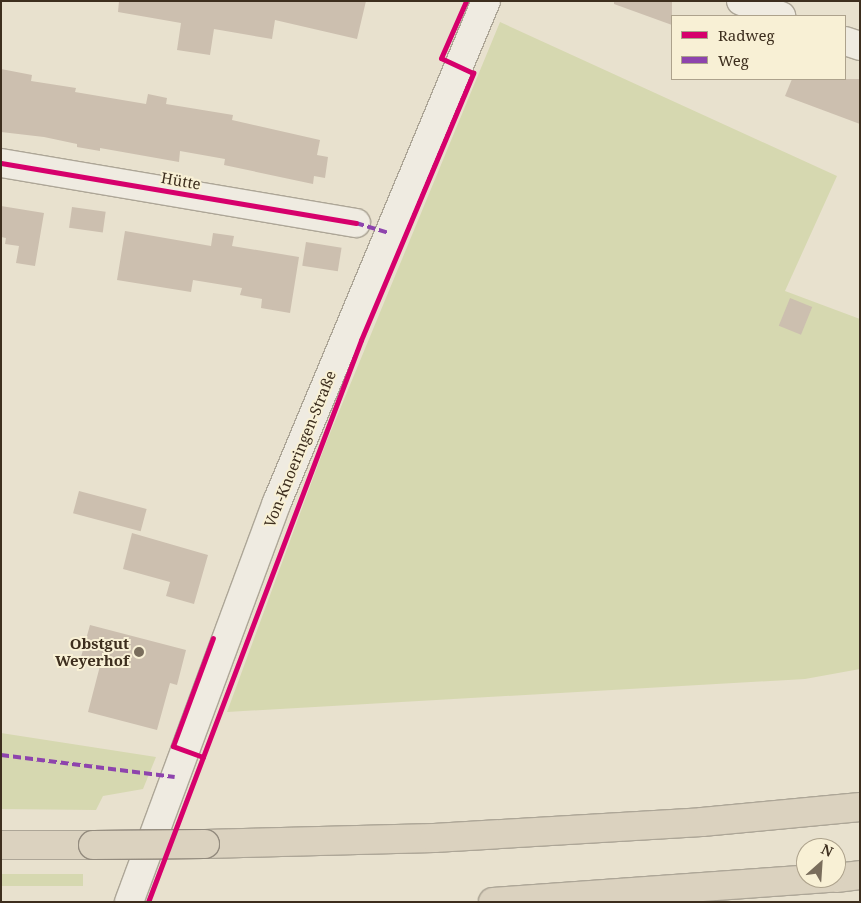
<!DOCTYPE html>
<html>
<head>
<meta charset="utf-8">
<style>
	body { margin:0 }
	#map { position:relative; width:861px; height:903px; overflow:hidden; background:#e8e1ce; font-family:"Noto Serif",serif }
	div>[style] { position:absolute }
	.green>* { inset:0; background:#d6d8b0; transform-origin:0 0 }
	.building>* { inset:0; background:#ccbfaf; transform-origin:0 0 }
	.roads { filter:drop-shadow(1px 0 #ada697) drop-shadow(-1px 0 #ada697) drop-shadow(0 1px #ada697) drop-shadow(0 -1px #ada697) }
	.street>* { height:28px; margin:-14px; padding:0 14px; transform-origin:14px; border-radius:14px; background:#efebe1 }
	.secondary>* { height:28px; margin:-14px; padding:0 14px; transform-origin:14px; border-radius:14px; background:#efebe1 }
	.highway>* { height:28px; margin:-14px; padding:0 14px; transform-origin:14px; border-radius:14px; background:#dbd2bf }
	.bridges { filter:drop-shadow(1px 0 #938b7e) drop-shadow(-1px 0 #938b7e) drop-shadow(0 1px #938b7e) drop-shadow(0 -1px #938b7e) }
	.highway-bridge>* { height:28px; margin:-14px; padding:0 14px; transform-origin:14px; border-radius:14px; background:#dbd2bf }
	.quiet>* { height:4px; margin-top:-2px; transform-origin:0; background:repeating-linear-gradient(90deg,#8e44ad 0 8px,transparent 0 12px) }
	.cycleway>* { height:5px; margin:-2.5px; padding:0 2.5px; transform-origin:2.5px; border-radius:2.5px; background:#d6006c }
	.dots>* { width:14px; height:14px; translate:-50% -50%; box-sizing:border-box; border:2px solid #f8f0d5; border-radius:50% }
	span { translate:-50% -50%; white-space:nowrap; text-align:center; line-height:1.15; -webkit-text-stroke:4px #f8f0d5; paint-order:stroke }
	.street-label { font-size:15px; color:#3d2e1e }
	.poi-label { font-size:15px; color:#3d2e1e; font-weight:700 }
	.right { translate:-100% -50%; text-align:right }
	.frame { position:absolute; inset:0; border:2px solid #3d2e1e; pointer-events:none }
	.legend { position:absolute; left:671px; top:15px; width:175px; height:65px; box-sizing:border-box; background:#f8f0d5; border:1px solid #ada28c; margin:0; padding:6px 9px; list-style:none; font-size:15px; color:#3d2e1e }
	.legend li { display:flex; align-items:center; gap:10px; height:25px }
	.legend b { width:25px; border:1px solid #ada28c }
	.north { position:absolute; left:796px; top:838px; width:50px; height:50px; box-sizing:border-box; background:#f8f0d5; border:1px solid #ada28c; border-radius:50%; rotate:26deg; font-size:14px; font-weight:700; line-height:20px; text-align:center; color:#3d2e1e }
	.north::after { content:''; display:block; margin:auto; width:18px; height:22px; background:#796d5c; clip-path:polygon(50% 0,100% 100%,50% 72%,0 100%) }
</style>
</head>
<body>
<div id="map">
	<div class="green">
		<div style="clip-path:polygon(500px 22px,837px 176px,785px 291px,860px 319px,860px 669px,805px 679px,227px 712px,326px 443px)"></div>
		<div style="clip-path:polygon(1px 733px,156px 757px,143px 789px,103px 796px,96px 810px,1px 809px)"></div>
		<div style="left:1px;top:874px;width:82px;height:12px"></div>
	</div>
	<div class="building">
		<div style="clip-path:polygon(119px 1px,366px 1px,357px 39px,275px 20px,272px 39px,214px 29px,210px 55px,177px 50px,181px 23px,118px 12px)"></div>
		<div style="clip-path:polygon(614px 1px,672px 1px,672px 25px,614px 4px)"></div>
		<div style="clip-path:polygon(1px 69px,32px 75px,31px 81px,76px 88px,75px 92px,146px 104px,148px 94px,167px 98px,166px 104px,233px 115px,232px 120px,320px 140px,317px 155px,328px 157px,325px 178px,314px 176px,313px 184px,224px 165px,225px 159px,180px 151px,179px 162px,100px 148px,100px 151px,77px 147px,77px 144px,44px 137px,1px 132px)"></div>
		<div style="clip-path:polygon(792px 79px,860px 79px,860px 124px,785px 96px)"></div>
		<div style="clip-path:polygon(1px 206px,44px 213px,35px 266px,16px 263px,19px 246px,5px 244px,6px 238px,1px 237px)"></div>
		<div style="left:72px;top:207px;width:34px;height:21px;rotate:8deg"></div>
		<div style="clip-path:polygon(125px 231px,211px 246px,213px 233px,234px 236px,232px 246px,299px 257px,290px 313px,261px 308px,262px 299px,240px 295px,242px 288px,193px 280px,191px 292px,117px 280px)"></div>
		<div style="left:306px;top:242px;width:36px;height:24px;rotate:9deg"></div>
		<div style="left:790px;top:298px;width:24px;height:30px;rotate:22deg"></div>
		<div style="left:79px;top:491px;width:70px;height:23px;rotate:15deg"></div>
		<div style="clip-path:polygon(132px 533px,208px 555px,194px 604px,166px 596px,170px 582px,123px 569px)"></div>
		<div style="clip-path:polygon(90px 625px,186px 650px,177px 685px,170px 683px,157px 730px,88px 712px,101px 662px,81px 657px)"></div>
	</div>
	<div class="roads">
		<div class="street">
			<div style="left:741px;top:1px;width:43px;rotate:20.6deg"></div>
			<div style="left:845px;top:41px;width:16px;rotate:18deg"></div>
			<div style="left:1px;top:163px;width:360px;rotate:9.6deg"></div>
		</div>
		<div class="secondary">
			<div style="left:129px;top:902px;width:427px;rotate:-69.7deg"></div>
			<div style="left:277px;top:502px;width:543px;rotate:-67.36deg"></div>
		</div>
		<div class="highway">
			<div style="left:205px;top:844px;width:229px;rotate:-1.5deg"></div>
			<div style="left:434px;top:838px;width:268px;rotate:-3.4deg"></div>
			<div style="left:702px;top:822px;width:159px;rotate:-5.4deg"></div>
			<div style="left:1px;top:845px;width:92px"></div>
			<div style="left:836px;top:878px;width:24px;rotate:-7deg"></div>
			<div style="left:493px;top:902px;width:339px;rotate:-4.1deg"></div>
		</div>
	</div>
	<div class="bridges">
		<div class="highway-bridge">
			<div style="left:93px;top:845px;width:112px;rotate:-0.5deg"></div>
		</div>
	</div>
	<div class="quiet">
		<div style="left:356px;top:223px;width:34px;rotate:17deg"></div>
		<div style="left:1px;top:755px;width:175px;rotate:7.2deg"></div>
	</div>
	<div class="cycleway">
		<div style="left:1px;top:163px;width:360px;rotate:9.6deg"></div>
		<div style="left:203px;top:757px;width:32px;rotate:-160deg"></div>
		<div style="left:173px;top:746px;width:115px;rotate:-69.7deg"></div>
		<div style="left:148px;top:902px;width:601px;rotate:-69.24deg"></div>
		<div style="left:361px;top:340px;width:290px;rotate:-67.2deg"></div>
		<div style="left:473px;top:73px;width:35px;rotate:-155deg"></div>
		<div style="left:441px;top:58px;width:62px;rotate:-66.3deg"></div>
	</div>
	<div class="dots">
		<div style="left:139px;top:652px;background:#796d5c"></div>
	</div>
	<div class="street-label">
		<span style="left:181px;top:181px;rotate:10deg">Hütte</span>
		<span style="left:300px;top:449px;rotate:-68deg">Von-Knoeringen-Straße</span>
	</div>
	<div class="poi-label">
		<span class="right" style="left:129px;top:652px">Obstgut<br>Weyerhof</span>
	</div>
	<div class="frame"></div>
	<ul class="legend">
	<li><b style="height:6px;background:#d6006c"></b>Radweg</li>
	<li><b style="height:6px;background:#8e44ad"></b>Weg</li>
	</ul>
	<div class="north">N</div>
</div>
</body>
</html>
